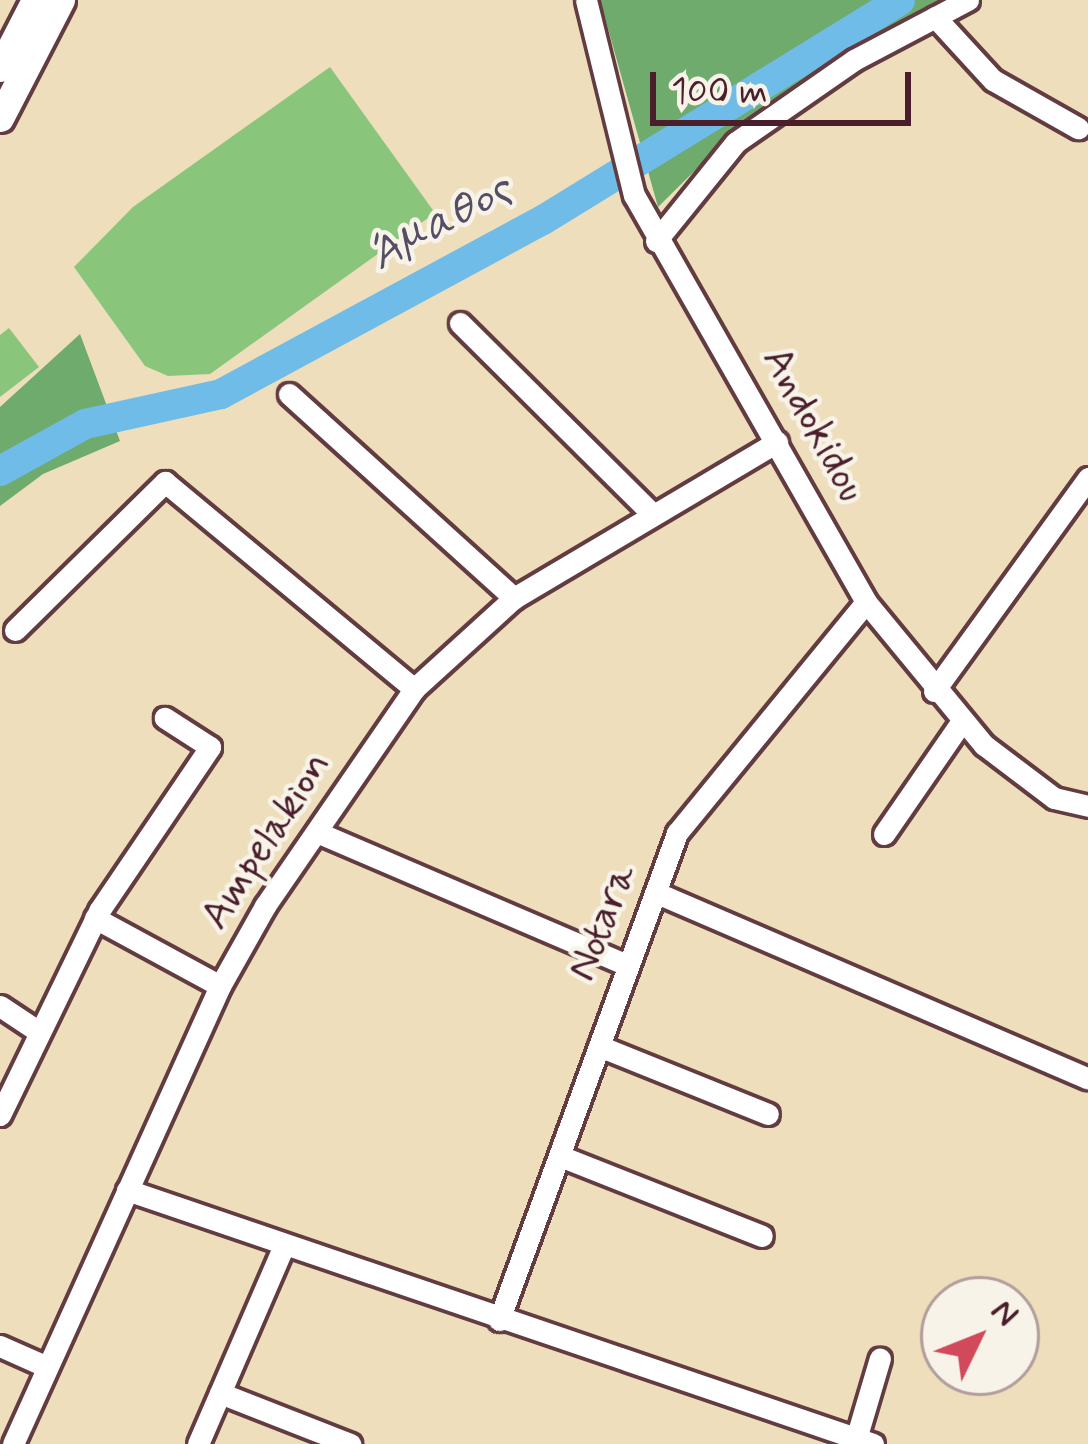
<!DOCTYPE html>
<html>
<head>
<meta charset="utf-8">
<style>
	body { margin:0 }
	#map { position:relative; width:1088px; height:1444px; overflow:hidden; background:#eedebc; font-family:Mynerve,sans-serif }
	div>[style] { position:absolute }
	.green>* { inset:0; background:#89c67c }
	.forest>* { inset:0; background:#6eab6c }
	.river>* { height:30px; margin:-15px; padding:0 15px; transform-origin:15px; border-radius:15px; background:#6fbce9 }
	.roads { filter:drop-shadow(3px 0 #633c41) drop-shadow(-3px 0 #633c41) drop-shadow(0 3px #633c41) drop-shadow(0 -3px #633c41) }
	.minor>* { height:21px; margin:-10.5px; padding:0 10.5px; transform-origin:10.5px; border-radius:10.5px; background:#fff }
	.major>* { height:27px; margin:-13.5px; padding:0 13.5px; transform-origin:13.5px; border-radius:13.5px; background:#fff }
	span { translate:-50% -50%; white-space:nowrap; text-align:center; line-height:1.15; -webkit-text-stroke:9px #f7f3e8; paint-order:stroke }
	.street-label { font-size:42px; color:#4a1f2b }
	.water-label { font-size:45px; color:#554e64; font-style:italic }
	.north { position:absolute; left:920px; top:1276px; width:120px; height:120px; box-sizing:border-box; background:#f7f3e8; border:3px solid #b29e9c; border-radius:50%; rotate:47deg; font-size:33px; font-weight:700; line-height:48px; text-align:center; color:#4a1f2b }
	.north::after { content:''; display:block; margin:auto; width:42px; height:54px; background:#d1495b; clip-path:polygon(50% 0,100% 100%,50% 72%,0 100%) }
	.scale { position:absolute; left:650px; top:72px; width:261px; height:54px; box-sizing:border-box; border:6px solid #4a1f2b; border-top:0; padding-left:15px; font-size:36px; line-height:42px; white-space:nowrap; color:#4a1f2b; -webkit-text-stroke:9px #f7f3e8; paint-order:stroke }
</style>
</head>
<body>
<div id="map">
	<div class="green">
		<div style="clip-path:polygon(330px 67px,435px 213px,210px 374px,168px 376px,145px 366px,74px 267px,133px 207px)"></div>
		<div style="clip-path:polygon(9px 328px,39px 367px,0 397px,0 335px)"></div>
	</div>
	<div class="forest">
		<div style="clip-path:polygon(600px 0,948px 0,745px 121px,658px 207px)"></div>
		<div style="clip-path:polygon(80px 334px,120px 441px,43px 474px,0 506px,0 407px)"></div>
	</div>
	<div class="river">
		<div style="left:0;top:471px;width:97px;rotate:-28.9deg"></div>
		<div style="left:85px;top:424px;width:139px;rotate:-12.4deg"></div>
		<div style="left:221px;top:394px;width:366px;rotate:-28.4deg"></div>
		<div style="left:543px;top:220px;width:419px;rotate:-31.6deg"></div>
	</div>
	<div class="roads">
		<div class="minor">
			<div style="left:586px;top:0;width:201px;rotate:76.2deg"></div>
			<div style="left:634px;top:195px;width:468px;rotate:60.3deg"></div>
			<div style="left:866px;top:602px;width:185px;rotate:50.5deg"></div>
			<div style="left:984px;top:745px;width:88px;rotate:37.1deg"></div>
			<div style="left:1054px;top:798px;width:35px;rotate:13deg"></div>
			<div style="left:935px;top:17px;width:86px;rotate:47.4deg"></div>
			<div style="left:993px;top:80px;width:98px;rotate:29.5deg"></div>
			<div style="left:656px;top:241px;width:127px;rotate:-51.1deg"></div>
			<div style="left:736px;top:142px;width:144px;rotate:-34.8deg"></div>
			<div style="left:854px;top:60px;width:129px;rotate:-27.8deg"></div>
			<div style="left:460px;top:323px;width:267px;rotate:44.8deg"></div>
			<div style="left:289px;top:394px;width:304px;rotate:42.2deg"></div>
			<div style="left:15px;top:630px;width:211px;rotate:-44.6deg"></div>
			<div style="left:165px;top:482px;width:324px;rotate:39.7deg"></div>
			<div style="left:934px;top:691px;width:263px;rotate:-54.1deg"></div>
			<div style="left:319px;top:833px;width:335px;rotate:23.2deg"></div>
			<div style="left:884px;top:834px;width:137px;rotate:-55.4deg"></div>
			<div style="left:657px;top:893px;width:469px;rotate:23.3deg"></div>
			<div style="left:95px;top:918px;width:142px;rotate:28.5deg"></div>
			<div style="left:0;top:1006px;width:43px;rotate:33.7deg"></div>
			<div style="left:599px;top:1046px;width:182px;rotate:21.9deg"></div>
			<div style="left:0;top:1115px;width:227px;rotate:-64.1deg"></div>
			<div style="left:99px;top:911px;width:198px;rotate:-55.9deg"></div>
			<div style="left:210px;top:747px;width:54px;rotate:-147.2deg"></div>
			<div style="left:560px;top:1156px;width:217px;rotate:21.6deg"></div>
			<div style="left:127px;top:1190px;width:788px;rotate:18.8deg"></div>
			<div style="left:499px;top:1320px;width:519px;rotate:-69.92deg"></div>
			<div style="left:677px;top:833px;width:298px;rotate:-50.7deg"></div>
			<div style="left:0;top:1346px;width:49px;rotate:24deg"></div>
			<div style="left:220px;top:1393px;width:140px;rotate:21.4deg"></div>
			<div style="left:856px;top:1439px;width:84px;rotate:-73.5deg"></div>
			<div style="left:13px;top:1444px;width:503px;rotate:-65.68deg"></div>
			<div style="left:220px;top:986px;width:92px;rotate:-60.6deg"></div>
			<div style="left:265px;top:906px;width:263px;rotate:-55.5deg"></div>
			<div style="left:414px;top:689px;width:135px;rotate:-42.3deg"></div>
			<div style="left:514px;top:598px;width:306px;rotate:-30.7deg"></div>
			<div style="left:198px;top:1444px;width:217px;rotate:-66.6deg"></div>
		</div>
		<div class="major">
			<div style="left:0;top:68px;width:76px;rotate:-62.8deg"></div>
			<div style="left:0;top:118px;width:133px;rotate:-62.7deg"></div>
		</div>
	</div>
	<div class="street-label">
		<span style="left:813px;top:425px;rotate:61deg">Andokidou</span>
		<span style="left:267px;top:841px;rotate:-57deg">Ampelakion</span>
		<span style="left:603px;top:923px;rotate:-69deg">Notara</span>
	</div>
	<div class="water-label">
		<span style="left:441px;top:223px;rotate:-29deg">Άμαθος</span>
	</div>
	<div class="north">N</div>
	<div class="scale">100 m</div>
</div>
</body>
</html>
